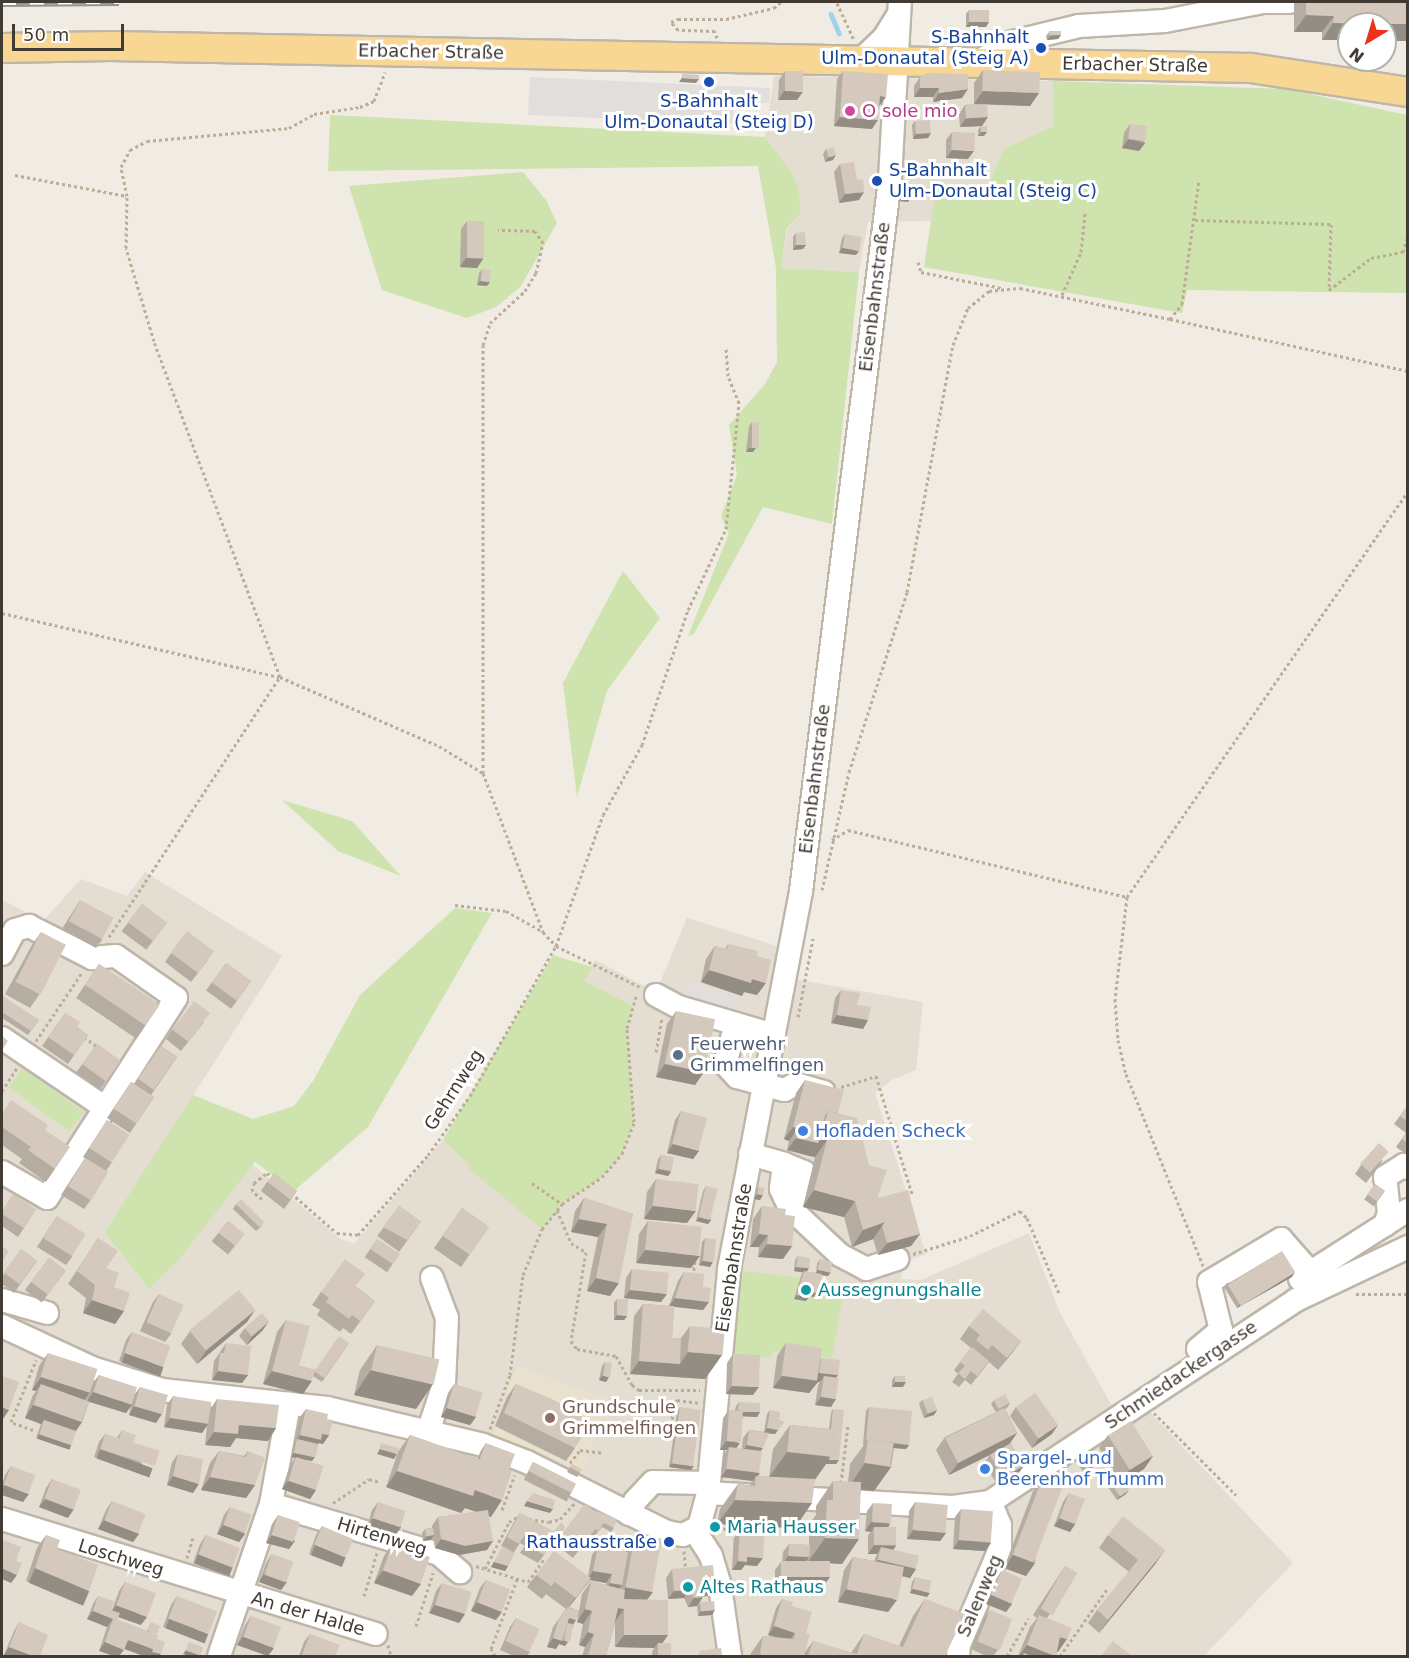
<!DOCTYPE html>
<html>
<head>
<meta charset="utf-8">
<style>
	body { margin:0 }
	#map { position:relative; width:1409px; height:1658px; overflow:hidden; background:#f0ece3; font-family:"DejaVu Sans",sans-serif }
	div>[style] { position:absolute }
	.residential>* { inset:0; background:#e4ddd1 }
	.education>* { inset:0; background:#e9e0cd; transform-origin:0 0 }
	.green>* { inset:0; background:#cee3ad; transform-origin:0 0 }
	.parking>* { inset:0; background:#e1dedb; transform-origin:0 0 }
	.stream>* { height:4.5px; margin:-2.25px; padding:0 2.25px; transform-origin:2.25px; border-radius:2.25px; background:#a1d1eb }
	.path>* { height:3px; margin-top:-1.5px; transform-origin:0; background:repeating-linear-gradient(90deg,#bcad98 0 3px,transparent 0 6px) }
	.roads { filter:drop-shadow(2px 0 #beb6a9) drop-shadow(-2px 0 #beb6a9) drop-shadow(0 2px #beb6a9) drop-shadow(0 -2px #beb6a9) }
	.minor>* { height:22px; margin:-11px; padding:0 11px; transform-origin:11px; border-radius:11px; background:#fff }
	.major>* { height:28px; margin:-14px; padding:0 14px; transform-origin:14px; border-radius:14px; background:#f8d694 }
	.rail>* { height:7px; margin-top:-3.5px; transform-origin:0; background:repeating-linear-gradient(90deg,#fff 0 14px,#939393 0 28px); box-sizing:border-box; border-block:2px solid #939393 }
	.wall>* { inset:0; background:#b6ada2; transform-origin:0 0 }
	.shaded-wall>* { inset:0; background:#948d84; transform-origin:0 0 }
	.building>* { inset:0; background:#d4c9bc; transform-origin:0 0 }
	.dots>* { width:16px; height:16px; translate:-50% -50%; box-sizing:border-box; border:3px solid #fff; border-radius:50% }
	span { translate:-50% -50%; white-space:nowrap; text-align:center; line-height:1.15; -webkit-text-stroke:6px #fff; paint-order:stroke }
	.transit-label { font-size:18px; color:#164399 }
	.right { translate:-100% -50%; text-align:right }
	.left { translate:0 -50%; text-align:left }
	.street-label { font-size:18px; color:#423b34 }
	.hotel-label { font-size:18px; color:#b23c85 }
	.service-label { font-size:18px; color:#4e5e75 }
	.shop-label { font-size:18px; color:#366cbe }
	.culture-label { font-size:18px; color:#0d838f }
	.education-label { font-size:18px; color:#785e54 }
	.frame { position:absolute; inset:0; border:3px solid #423b34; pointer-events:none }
	.north { position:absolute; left:1337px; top:12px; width:60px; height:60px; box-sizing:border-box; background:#fff; border:2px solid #b3b1ae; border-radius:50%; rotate:218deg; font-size:16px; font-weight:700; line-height:24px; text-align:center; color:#423b34 }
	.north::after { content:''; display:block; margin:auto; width:21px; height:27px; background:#ee301d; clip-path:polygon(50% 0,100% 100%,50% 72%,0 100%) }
	.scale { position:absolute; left:12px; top:24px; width:112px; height:27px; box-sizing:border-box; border:3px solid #423b34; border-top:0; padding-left:8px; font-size:18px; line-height:21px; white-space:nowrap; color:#423b34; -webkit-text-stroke:4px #fff; paint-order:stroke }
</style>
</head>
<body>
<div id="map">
	<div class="residential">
		<div style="clip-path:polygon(774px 76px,1053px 81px,1053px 126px,1003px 149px,988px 187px,935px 194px,931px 221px,868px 222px,859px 272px,781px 268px,788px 228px,800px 214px,793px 174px,765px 137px)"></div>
		<div style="clip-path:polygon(145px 872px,282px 956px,106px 1232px,149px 1289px,178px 1261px,252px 1164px,339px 1238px,354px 1244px,443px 1140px,469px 1165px,595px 960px,656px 992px,687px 918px,781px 947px,777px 976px,923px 1002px,916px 1070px,892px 1080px,875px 1093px,926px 1254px,905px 1262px,901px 1279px,921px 1280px,1029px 1233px,1060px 1313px,1113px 1408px,1142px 1404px,1293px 1563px,1204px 1656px,2px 1656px,2px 904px,4px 901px,43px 921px,81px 879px,127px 896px)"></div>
	</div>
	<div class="education">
		<div style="left:517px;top:1366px;width:98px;height:75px;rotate:20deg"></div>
	</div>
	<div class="green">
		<div style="clip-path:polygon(1053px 81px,1287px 89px,1407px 115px,1407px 293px,1187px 290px,1182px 313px,924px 267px,935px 194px,988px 187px,1003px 149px,1053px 126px)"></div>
		<div style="clip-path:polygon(330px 115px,765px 137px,793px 174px,799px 192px,800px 214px,787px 228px,781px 268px,859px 272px,832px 524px,763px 507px,694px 634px,688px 636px,729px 533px,721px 516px,737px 475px,729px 425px,765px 384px,777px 362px,776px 268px,758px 166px,328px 171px)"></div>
		<div style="clip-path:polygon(523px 172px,546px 200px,557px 223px,521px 286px,496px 307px,467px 318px,382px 290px,349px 186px)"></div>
		<div style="clip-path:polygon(623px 571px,660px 618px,607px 691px,577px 797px,563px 683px)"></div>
		<div style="clip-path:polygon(282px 800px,352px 821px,401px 876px,338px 851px)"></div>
		<div style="clip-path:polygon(455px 908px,492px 913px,368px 1127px,294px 1191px,255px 1162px,178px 1261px,149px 1289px,105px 1232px,193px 1095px,253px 1119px,294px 1106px,313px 1081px,360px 995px)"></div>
		<div style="clip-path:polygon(553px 955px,592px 967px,584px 981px,633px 1006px,627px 1028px,634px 1122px,622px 1154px,602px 1177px,562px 1204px,542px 1229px,468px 1168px,469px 1165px,443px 1140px)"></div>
		<div style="left:23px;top:1068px;width:75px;height:24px;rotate:36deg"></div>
		<div style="clip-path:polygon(734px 1270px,845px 1283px,832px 1358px,773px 1351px,772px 1358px,724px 1354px)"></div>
	</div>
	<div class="parking">
		<div style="clip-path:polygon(530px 77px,770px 88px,769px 103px,734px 102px,733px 124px,528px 115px)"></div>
		<div style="left:688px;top:982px;width:54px;height:18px;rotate:15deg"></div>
	</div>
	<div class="stream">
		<div style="left:831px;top:14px;width:21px;rotate:67deg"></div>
	</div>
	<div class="path">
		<div style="left:837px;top:3px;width:41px;rotate:65.3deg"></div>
		<div style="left:717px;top:38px;width:7px;rotate:-106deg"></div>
		<div style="left:715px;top:31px;width:37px;rotate:-178deg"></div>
		<div style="left:678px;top:30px;width:11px;rotate:-131deg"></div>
		<div style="left:671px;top:22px;width:8px;rotate:-23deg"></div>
		<div style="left:678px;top:19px;width:48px"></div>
		<div style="left:726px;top:19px;width:49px;rotate:-12.9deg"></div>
		<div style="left:774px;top:8px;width:9px;rotate:-41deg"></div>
		<div style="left:15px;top:175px;width:114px;rotate:10.6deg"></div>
		<div style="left:1195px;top:220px;width:136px;rotate:1.7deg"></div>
		<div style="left:1331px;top:224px;width:66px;rotate:91.7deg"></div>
		<div style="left:1329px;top:290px;width:53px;rotate:-37.3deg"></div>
		<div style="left:1371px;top:258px;width:33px;rotate:-11deg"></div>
		<div style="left:1403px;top:252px;width:17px;rotate:-73deg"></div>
		<div style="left:918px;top:262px;width:10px;rotate:73deg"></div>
		<div style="left:921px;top:272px;width:82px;rotate:11.3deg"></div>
		<div style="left:1062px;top:295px;width:47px;rotate:-66.2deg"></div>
		<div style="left:1081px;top:252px;width:39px;rotate:-84deg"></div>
		<div style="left:1170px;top:319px;width:244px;rotate:12.3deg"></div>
		<div style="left:2px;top:613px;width:285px;rotate:13deg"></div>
		<div style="left:280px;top:677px;width:173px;rotate:23.5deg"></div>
		<div style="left:439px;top:746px;width:52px;rotate:31.5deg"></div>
		<div style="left:483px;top:773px;width:170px;rotate:69.3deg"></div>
		<div style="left:543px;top:932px;width:19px;rotate:47deg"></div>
		<div style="left:556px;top:946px;width:93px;rotate:26deg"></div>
		<div style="left:483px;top:773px;width:428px;rotate:-90deg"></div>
		<div style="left:483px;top:345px;width:23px;rotate:-72deg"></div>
		<div style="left:490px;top:323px;width:47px;rotate:-42.4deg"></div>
		<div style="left:525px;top:291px;width:21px;rotate:-59deg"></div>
		<div style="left:536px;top:273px;width:31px;rotate:-77deg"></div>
		<div style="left:543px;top:243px;width:14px;rotate:-124deg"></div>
		<div style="left:535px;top:231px;width:37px;rotate:-178deg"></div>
		<div style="left:832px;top:840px;width:19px;rotate:-32deg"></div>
		<div style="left:848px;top:830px;width:287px;rotate:13.5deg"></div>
		<div style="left:1127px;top:897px;width:103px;rotate:96.7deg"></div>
		<div style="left:1115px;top:999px;width:41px;rotate:85.8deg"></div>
		<div style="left:1118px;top:1040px;width:35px;rotate:77deg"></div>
		<div style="left:1126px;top:1074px;width:207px;rotate:68.1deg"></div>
		<div style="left:822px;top:890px;width:121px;rotate:-77.1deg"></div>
		<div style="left:849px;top:772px;width:189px;rotate:-72.1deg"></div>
		<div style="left:907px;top:592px;width:251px;rotate:-79.5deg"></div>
		<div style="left:953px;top:345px;width:40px;rotate:-68deg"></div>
		<div style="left:968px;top:308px;width:27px;rotate:-39deg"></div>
		<div style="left:989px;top:291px;width:31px;rotate:-6deg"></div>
		<div style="left:1020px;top:288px;width:153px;rotate:11.7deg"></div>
		<div style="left:1170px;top:319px;width:19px;rotate:-51deg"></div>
		<div style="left:1182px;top:304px;width:125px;rotate:-82.2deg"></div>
		<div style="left:1127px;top:897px;width:494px;rotate:-55.3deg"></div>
		<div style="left:455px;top:905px;width:51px;rotate:6.7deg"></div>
		<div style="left:506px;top:911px;width:41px;rotate:29.1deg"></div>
		<div style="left:109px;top:937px;width:311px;rotate:-56.7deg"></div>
		<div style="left:280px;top:677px;width:359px;rotate:-110.6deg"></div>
		<div style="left:154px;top:341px;width:97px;rotate:-106.8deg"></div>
		<div style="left:126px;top:248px;width:52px;rotate:-88.9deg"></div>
		<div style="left:127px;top:196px;width:30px;rotate:-102deg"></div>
		<div style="left:121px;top:167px;width:19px;rotate:-62deg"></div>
		<div style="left:130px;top:150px;width:19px;rotate:-28deg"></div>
		<div style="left:147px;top:141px;width:143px;rotate:-5.2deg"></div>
		<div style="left:289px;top:128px;width:29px;rotate:-29deg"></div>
		<div style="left:314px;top:114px;width:47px;rotate:-8.7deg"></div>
		<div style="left:360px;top:107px;width:15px;rotate:-23deg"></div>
		<div style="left:374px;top:101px;width:31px;rotate:-69deg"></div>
		<div style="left:798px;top:1017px;width:80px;rotate:-79.2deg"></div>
		<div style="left:84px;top:1037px;width:17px;rotate:36deg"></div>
		<div style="left:36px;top:1041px;width:81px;rotate:-56.1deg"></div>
		<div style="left:656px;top:1052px;width:34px;rotate:-80deg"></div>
		<div style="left:841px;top:1087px;width:37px;rotate:-17deg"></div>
		<div style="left:876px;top:1076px;width:123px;rotate:73deg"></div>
		<div style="left:2px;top:1091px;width:27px;rotate:-57deg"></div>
		<div style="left:532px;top:1183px;width:37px;rotate:35deg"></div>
		<div style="left:291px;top:1193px;width:61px;rotate:41deg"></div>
		<div style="left:337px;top:1233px;width:21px;rotate:5deg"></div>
		<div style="left:358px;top:1235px;width:106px;rotate:-48.8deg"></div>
		<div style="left:428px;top:1155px;width:72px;rotate:-54.6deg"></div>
		<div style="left:470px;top:1096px;width:173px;rotate:-60.2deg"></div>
		<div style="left:556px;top:946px;width:139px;rotate:-70.3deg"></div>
		<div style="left:603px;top:815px;width:80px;rotate:-60.9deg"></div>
		<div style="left:642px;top:745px;width:143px;rotate:-71.2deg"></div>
		<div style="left:688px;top:610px;width:89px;rotate:-64.9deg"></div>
		<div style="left:726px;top:529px;width:127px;rotate:-84.1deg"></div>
		<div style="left:739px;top:403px;width:29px;rotate:-112deg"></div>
		<div style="left:728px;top:376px;width:28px;rotate:-94deg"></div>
		<div style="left:262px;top:1199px;width:13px;rotate:-141deg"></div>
		<div style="left:252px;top:1191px;width:8px;rotate:-76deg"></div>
		<div style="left:254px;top:1183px;width:16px;rotate:-38deg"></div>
		<div style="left:267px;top:1173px;width:10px;rotate:37deg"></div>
		<div style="left:557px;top:1210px;width:36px;rotate:67deg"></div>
		<div style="left:571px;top:1243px;width:17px;rotate:31deg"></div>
		<div style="left:586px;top:1252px;width:90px;rotate:99.6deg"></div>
		<div style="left:571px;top:1341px;width:10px;rotate:53deg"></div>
		<div style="left:577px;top:1349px;width:40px;rotate:10deg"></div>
		<div style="left:616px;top:1356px;width:33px;rotate:61deg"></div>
		<div style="left:632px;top:1385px;width:9px;rotate:36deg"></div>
		<div style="left:639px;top:1390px;width:61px"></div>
		<div style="left:913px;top:1254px;width:60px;rotate:-17.5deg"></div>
		<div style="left:970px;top:1236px;width:56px;rotate:-26.6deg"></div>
		<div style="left:1020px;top:1211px;width:10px;rotate:45deg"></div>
		<div style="left:1027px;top:1218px;width:82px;rotate:66.9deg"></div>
		<div style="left:693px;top:1276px;width:16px;rotate:-83deg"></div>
		<div style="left:1356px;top:1294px;width:52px"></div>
		<div style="left:1154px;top:1413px;width:116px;rotate:45deg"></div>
		<div style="left:672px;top:1419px;width:20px;rotate:-75deg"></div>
		<div style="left:677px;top:1400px;width:22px;rotate:8deg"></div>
		<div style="left:490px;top:1429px;width:58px;rotate:-69.7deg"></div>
		<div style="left:510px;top:1375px;width:101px;rotate:-82.6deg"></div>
		<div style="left:523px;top:1275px;width:50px;rotate:-67.6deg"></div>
		<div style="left:542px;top:1229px;width:32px;rotate:-51deg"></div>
		<div style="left:562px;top:1204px;width:48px;rotate:-34deg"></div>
		<div style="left:602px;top:1177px;width:30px;rotate:-49deg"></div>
		<div style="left:622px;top:1154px;width:34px;rotate:-69deg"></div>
		<div style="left:634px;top:1122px;width:94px;rotate:-94.3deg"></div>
		<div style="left:627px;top:1028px;width:35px;rotate:-74deg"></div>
		<div style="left:33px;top:1430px;width:23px;rotate:-160deg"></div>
		<div style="left:11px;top:1422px;width:67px;rotate:-68deg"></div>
		<div style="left:570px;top:1463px;width:16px;rotate:-52deg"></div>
		<div style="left:580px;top:1450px;width:23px;rotate:7deg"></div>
		<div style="left:841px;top:1483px;width:58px;rotate:-83.1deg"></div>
		<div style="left:333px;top:1503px;width:43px;rotate:-33.7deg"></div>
		<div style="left:369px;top:1479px;width:11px;rotate:15deg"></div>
		<div style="left:502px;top:1510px;width:37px;rotate:-70deg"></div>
		<div style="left:717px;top:1528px;width:23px;rotate:5deg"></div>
		<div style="left:684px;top:1551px;width:21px;rotate:85deg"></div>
		<div style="left:187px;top:1558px;width:22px;rotate:-74deg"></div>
		<div style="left:476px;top:1566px;width:54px;rotate:17.1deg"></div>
		<div style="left:528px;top:1582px;width:29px;rotate:-55deg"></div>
		<div style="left:485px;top:1569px;width:53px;rotate:-62.9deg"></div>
		<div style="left:509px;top:1522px;width:9px;rotate:-32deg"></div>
		<div style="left:517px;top:1517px;width:32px;rotate:9deg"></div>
		<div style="left:549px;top:1522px;width:11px;rotate:-15deg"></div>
		<div style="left:560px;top:1519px;width:21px;rotate:-47deg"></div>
		<div style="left:364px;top:1596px;width:45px;rotate:-73.2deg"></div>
		<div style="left:416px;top:1626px;width:56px;rotate:-72.2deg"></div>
		<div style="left:388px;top:1645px;width:11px;rotate:75deg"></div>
		<div style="left:495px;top:1656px;width:8px;rotate:-120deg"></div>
		<div style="left:491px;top:1649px;width:75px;rotate:-69.6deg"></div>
		<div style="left:1007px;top:1656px;width:43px;rotate:-60.4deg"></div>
		<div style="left:1060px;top:1656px;width:83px;rotate:-54.8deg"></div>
	</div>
	<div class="roads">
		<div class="minor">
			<div style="left:860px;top:61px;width:33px;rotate:-44deg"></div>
			<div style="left:884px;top:38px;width:26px;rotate:-58deg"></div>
			<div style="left:977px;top:62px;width:41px;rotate:-29.1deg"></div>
			<div style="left:1013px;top:42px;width:68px;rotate:-13.6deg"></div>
			<div style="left:1079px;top:26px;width:86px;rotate:-3.3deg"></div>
			<div style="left:1165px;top:21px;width:100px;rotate:-11deg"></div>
			<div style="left:1263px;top:2px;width:26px"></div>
			<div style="left:2px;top:954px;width:27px;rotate:-62deg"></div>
			<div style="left:15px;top:930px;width:15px;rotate:-16deg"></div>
			<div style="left:29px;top:926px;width:71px;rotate:26.9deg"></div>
			<div style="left:92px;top:958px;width:24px;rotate:-5deg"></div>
			<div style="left:116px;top:956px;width:73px;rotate:35deg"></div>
			<div style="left:176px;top:998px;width:238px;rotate:122.8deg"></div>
			<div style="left:47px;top:1198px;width:52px;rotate:-150deg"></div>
			<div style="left:656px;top:995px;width:26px;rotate:28deg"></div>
			<div style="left:679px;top:1007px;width:99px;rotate:16.4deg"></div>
			<div style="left:736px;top:1024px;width:41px;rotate:105.4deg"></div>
			<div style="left:725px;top:1064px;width:18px;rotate:47deg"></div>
			<div style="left:737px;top:1077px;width:49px;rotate:15.5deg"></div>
			<div style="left:784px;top:1090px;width:13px;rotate:-27deg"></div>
			<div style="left:796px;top:1084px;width:29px;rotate:16deg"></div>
			<div style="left:2px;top:1038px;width:123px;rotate:34.1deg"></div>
			<div style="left:750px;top:1154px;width:35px;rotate:16deg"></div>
			<div style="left:784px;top:1164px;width:25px;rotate:97deg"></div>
			<div style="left:781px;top:1189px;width:21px;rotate:65deg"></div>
			<div style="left:790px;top:1208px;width:69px;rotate:43.2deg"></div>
			<div style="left:840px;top:1255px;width:30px;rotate:28deg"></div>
			<div style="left:866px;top:1269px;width:33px;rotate:-18deg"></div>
			<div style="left:784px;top:1164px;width:22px;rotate:22deg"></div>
			<div style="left:804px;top:1172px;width:39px;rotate:111deg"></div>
			<div style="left:1385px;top:1225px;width:13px;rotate:-72deg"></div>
			<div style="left:1389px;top:1213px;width:36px;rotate:-96deg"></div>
			<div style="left:1385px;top:1177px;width:22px;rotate:-32deg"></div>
			<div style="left:1404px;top:1165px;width:5px;rotate:37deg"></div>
			<div style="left:1300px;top:1279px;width:128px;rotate:-32.6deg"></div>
			<div style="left:2px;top:1300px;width:47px;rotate:16.1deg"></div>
			<div style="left:2px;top:1326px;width:99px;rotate:25deg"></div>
			<div style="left:92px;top:1368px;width:73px;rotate:17.4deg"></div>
			<div style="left:162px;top:1390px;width:166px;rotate:6.2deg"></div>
			<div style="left:327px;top:1408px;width:160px;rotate:13.3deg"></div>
			<div style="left:483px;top:1445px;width:47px;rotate:21.1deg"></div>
			<div style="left:527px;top:1462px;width:157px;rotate:26.6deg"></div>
			<div style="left:667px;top:1532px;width:16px;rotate:11deg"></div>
			<div style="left:683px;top:1535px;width:18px;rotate:-27deg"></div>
			<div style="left:699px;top:1527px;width:35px;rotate:-75deg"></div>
			<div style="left:708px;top:1493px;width:225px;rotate:-84.6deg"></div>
			<div style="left:729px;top:1269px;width:385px;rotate:-79.2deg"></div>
			<div style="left:801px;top:891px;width:718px;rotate:-82.87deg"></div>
			<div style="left:890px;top:179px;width:177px;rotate:-86.8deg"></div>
			<div style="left:1198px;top:1349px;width:30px;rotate:-40deg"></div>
			<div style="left:1221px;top:1330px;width:49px;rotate:-104deg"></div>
			<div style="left:1209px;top:1282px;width:84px;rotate:-30.8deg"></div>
			<div style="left:1281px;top:1239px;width:45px;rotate:48.6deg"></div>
			<div style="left:428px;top:1432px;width:51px;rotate:-71.6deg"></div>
			<div style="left:444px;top:1384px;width:66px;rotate:-87.4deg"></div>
			<div style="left:447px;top:1318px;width:43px;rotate:-110.6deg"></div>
			<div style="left:708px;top:1493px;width:245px;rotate:3.3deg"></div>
			<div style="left:953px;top:1507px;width:37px;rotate:-8deg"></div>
			<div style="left:990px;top:1502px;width:367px;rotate:-33.4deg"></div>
			<div style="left:1296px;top:1300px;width:124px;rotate:-25.3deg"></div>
			<div style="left:271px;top:1504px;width:175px;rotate:16.6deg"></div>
			<div style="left:439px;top:1554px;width:28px;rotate:41deg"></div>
			<div style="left:629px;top:1514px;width:14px;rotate:-65deg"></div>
			<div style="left:635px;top:1501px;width:26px;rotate:-47deg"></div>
			<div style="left:653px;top:1482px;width:56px;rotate:1deg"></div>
			<div style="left:2px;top:1519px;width:391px;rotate:17.1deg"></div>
			<div style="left:695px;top:1531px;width:30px;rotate:57deg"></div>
			<div style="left:711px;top:1556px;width:31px;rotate:73deg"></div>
			<div style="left:720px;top:1586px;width:71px;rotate:81.9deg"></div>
			<div style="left:219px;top:1656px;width:161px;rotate:-71.1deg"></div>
			<div style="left:271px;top:1504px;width:102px;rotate:-79.8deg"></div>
			<div style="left:958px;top:1656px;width:11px;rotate:-85deg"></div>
			<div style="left:959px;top:1645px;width:104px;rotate:-66.9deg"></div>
			<div style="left:1000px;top:1549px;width:24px;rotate:-90deg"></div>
			<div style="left:1000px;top:1525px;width:25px;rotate:-113deg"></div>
		</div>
		<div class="major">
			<div style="left:2px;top:48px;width:109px;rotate:-1.1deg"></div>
			<div style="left:111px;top:46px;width:1140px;rotate:1.11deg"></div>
			<div style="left:1251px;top:68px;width:159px;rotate:8.7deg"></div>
		</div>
	</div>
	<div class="rail">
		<div style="left:2px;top:3px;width:117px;rotate:-0.5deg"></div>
	</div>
	<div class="wall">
		<div style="clip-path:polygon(1294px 2px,1407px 2px,1322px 40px,1322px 32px,1294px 32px)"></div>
		<div style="clip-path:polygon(969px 10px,986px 27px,966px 27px,966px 14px)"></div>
		<div style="clip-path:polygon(1049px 32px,1061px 35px,1058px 39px,1047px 40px,1046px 36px)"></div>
		<div style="clip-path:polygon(983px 70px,1039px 93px,1030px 106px,987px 104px,982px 126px,960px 127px,959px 114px,965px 105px,985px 104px,974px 104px,974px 83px)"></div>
		<div style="clip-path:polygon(785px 71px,797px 100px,778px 100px,779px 80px)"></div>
		<div style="clip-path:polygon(843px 71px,880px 105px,872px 129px,834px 126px,837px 79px)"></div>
		<div style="clip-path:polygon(920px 77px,962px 98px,933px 102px,933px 97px,914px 97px,914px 86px)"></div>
		<div style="clip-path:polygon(915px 121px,931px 133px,928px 138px,913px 139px,912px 125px)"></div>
		<div style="clip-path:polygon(1130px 124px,1145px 143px,1139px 151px,1122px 148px,1124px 133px)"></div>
		<div style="clip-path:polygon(981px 126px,984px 136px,978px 136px,978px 130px)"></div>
		<div style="clip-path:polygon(952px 132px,968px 159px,946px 158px,946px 140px)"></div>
		<div style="clip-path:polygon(826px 149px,833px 160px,825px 162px,823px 154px)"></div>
		<div style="clip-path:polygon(840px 164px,857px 180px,859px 200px,839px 203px,834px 172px)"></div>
		<div style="clip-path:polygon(903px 183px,908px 202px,900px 201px,901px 188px)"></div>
		<div style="clip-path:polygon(467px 221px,483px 259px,477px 268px,460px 267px,461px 229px)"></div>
		<div style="clip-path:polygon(796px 233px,803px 249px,793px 250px,793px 237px)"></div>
		<div style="clip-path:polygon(845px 234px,856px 255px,839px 253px,842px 238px)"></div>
		<div style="clip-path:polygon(482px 269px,487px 286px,477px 285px,479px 273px)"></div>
		<div style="clip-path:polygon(752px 422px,753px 452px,746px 452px,749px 426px)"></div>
		<div style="clip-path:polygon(80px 900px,102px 940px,96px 948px,62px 929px)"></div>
		<div style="left:142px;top:904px;width:31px;height:34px;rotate:37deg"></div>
		<div style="clip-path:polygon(41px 932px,39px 995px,30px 1008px,5px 994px,32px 945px)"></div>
		<div style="clip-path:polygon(728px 944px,757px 956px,757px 995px,744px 992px,742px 996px,701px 982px,706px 959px,715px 946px,725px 949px)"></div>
		<div style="clip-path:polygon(171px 953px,208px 960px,191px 982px,165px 962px)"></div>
		<div style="left:226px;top:963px;width:31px;height:34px;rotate:36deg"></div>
		<div style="left:99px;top:964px;width:73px;height:41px;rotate:34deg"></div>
		<div style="clip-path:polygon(841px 990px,857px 1005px,868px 1020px,863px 1029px,831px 1023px,835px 998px)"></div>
		<div style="clip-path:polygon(2px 999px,39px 1020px,28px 1035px,2px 1018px)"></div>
		<div style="clip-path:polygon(676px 1011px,704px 1072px,695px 1085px,656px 1077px,667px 1024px)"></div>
		<div style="clip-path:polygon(65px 1013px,77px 1027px,88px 1035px,68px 1064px,42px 1046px)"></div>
		<div style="clip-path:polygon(204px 1022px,181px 1051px,166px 1039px,172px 1030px)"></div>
		<div style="left:97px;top:1044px;width:29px;height:35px;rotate:36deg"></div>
		<div style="clip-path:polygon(161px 1046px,177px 1057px,151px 1095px,154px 1097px,130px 1133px,107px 1118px,131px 1082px,135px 1084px)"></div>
		<div style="clip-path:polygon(805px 1080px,838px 1113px,878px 1198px,920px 1234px,911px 1246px,878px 1255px,873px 1239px,852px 1247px,844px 1217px,803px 1207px,815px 1157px,787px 1150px,789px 1141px,784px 1139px,796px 1093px)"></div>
		<div style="clip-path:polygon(1407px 1106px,1407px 1155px,1396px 1147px,1406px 1133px,1394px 1124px)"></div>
		<div style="clip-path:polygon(681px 1111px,699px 1151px,693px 1159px,667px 1153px,675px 1120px)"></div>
		<div style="clip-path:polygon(2px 1114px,45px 1130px,55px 1169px,46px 1182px,19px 1163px,22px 1159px,2px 1145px)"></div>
		<div style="clip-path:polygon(107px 1120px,112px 1162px,106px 1171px,83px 1157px)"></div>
		<div style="clip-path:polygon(661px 1155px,671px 1172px,668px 1176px,655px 1173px,658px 1159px)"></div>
		<div style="clip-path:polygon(85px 1158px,90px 1201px,84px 1209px,61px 1195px)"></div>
		<div style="clip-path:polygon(1383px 1160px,1366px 1183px,1355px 1174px,1361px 1165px)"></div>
		<div style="clip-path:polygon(656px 1179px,687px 1223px,644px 1219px,647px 1192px)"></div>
		<div style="clip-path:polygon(267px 1182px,297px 1191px,284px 1209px,261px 1191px)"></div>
		<div style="left:1375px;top:1184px;width:12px;height:19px;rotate:35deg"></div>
		<div style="clip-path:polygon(706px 1186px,711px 1220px,708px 1224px,696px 1221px,703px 1191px)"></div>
		<div style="clip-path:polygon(759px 1187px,760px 1200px,754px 1199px,756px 1191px)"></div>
		<div style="clip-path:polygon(584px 1198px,633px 1214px,610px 1296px,587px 1291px,598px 1237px,571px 1232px,575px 1211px)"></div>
		<div style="clip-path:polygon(236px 1204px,262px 1226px,256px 1231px,233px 1209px)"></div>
		<div style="left:399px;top:1206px;width:27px;height:37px;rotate:36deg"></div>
		<div style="clip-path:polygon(762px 1206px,785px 1215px,792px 1246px,783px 1259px,758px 1257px,759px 1247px,750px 1247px,753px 1219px)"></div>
		<div style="left:462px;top:1208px;width:33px;height:49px;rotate:35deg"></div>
		<div style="clip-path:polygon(36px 1209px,18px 1237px,2px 1226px,2px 1211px)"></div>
		<div style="clip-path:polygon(57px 1216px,72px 1257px,66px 1265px,37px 1247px)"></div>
		<div style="left:228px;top:1221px;width:21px;height:26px;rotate:39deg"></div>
		<div style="clip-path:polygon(648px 1221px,691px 1268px,636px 1263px,639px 1234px)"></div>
		<div style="clip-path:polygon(98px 1238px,106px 1268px,124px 1311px,115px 1324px,83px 1313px,86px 1298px,68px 1284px)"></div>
		<div style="clip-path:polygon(705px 1238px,710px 1267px,699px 1265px,702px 1242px)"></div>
		<div style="left:377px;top:1239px;width:27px;height:22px;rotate:34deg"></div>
		<div style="clip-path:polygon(21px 1249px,37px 1261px,14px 1293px,2px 1284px,2px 1277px)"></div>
		<div style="clip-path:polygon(798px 1256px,806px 1272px,816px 1273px,817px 1264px,820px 1259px,828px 1276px,821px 1275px,815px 1297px,809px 1296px,806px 1301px,794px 1299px,801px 1276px,803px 1272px,794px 1271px,795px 1260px)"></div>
		<div style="left:49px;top:1258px;width:21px;height:40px;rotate:37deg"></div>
		<div style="clip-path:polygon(632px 1269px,661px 1302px,624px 1298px,626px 1278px)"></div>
		<div style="clip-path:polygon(684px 1272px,703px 1287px,709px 1302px,703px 1310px,674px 1307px,672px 1338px,681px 1338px,690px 1326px,722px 1355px,705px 1379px,630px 1374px,634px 1316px,643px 1304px,669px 1306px,678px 1281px)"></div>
		<div style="clip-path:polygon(1292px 1277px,1237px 1308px,1224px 1287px,1227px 1283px)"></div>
		<div style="clip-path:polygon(356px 1287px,375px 1301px,351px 1334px,343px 1328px,340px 1332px,317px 1315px,320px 1310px,312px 1305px,321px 1292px)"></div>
		<div style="clip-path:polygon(159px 1294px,171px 1334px,165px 1342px,140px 1331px,153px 1302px)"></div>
		<div style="clip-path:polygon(617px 1299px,627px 1316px,624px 1320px,614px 1320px,614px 1303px)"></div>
		<div style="clip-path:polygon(255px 1310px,247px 1322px,197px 1364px,181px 1344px,190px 1331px)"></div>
		<div style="clip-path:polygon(286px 1320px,299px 1366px,315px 1370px,349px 1343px,322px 1382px,313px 1376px,303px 1394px,263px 1384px,277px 1332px)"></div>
		<div style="clip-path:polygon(969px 1326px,1021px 1341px,998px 1370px,989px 1362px,971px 1385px,965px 1380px,959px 1387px,952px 1382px,958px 1374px,954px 1370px,971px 1348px,960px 1339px)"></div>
		<div style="clip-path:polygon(245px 1328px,263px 1330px,247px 1345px,239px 1336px)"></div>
		<div style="clip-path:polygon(132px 1332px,158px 1375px,119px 1361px,126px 1340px)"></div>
		<div style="clip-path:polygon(226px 1343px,248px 1375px,242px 1383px,212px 1380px,214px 1361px)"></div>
		<div style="clip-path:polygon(786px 1343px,821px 1358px,838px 1375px,836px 1378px,831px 1407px,815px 1405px,818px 1385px,820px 1382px,818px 1382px,809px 1393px,773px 1388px,777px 1356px)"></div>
		<div style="clip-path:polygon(377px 1345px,416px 1409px,354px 1395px,360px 1370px)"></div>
		<div style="clip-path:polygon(48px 1353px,93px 1383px,99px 1375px,135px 1394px,140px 1387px,156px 1423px,129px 1415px,131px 1405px,126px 1413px,89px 1402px,82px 1422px,76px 1431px,68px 1449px,36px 1438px,41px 1424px,25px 1418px,32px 1397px,36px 1391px,32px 1390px,39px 1366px)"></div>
		<div style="clip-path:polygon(733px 1354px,753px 1395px,726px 1394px,727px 1363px)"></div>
		<div style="clip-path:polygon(605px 1362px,606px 1382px,599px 1380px,602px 1366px)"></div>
		<div style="clip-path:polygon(895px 1376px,903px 1387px,892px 1387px,892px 1380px)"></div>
		<div style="clip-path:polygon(454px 1384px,476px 1417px,470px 1425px,441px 1417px,448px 1393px)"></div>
		<div style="clip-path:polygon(516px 1384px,575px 1448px,566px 1461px,495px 1426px,507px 1397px)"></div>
		<div style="clip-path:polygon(173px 1396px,211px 1408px,217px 1399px,276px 1428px,268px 1441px,236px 1438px,230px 1447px,205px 1445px,207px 1426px,202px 1433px,164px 1427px,167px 1405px)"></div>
		<div style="clip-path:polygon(922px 1400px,937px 1410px,934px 1415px,924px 1418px,919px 1404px)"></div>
		<div style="clip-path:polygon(994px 1400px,1010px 1403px,1007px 1408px,1005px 1409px,1017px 1433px,1010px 1443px,1018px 1474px,998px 1486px,984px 1463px,990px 1455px,949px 1475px,936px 1450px,945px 1437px,996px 1412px,991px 1404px)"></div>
		<div style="clip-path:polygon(739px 1402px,760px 1412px,757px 1417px,743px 1416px,736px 1448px,742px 1449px,743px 1438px,749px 1430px,764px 1432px,767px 1414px,770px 1410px,779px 1420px,784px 1422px,775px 1434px,769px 1433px,760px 1451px,757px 1476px,769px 1477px,773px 1449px,790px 1425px,829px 1429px,831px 1413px,833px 1409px,839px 1460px,836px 1464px,826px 1464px,815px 1480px,795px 1528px,765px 1527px,757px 1566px,745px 1565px,741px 1570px,732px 1570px,734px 1534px,740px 1526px,717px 1524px,720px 1509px,738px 1484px,750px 1485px,753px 1481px,721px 1477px,723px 1456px,727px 1450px,720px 1450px,723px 1418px,729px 1410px,735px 1410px,736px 1406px)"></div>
		<div style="clip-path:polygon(680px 1407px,691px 1470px,669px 1467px,677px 1412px)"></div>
		<div style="clip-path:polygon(869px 1407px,909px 1445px,906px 1449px,894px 1448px,891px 1467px,874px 1491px,861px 1490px,842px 1564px,830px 1563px,830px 1577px,824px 1585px,775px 1586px,775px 1570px,781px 1562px,782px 1562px,783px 1552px,789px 1544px,809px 1545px,809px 1524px,816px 1515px,816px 1506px,833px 1481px,848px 1482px,850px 1464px,864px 1445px,863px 1445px,866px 1411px)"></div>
		<div style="clip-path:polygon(1016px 1407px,1052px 1434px,1032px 1448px,1010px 1416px)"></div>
		<div style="clip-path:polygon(306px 1409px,327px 1419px,329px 1435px,323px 1444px,319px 1443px,318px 1444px,315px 1457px,312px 1461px,305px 1460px,316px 1490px,310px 1499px,282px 1489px,290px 1465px,295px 1458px,291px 1457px,294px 1444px,300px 1417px)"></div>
		<div style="clip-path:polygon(122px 1430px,133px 1443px,147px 1476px,94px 1457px,99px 1442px,105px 1434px,117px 1438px)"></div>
		<div style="clip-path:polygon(410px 1435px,478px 1459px,480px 1452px,486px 1443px,491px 1517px,489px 1516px,487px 1550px,459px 1555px,435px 1548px,433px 1537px,431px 1540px,423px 1541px,422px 1533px,425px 1529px,432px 1528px,432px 1526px,438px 1517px,476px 1512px,465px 1508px,461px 1513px,386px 1487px,398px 1452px)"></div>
		<div style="clip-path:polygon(1108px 1435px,1153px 1456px,1144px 1469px,1123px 1482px,1126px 1494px,1117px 1500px,1108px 1487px,1111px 1483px,1118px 1479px,1099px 1448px)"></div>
		<div style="clip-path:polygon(219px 1451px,244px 1456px,248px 1451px,255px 1485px,246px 1498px,201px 1490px,210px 1463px)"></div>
		<div style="clip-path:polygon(178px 1454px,193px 1493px,167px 1485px,172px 1462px)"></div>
		<div style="clip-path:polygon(1081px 1460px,1098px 1462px,1095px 1466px,1084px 1473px,1078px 1464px)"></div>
		<div style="left:533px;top:1462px;width:48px;height:20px;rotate:27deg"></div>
		<div style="clip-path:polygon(572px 1464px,580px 1473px,577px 1477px,567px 1472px)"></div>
		<div style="clip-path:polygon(11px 1466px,23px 1502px,2px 1495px,2px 1485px,5px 1475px)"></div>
		<div style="clip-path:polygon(52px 1479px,68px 1518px,39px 1507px,46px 1488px)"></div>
		<div style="clip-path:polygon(1042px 1479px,1035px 1563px,1026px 1576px,1004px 1568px,1033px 1491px)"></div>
		<div style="clip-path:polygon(1069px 1493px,1070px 1532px,1054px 1526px,1063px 1502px)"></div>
		<div style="clip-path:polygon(112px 1501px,139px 1534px,133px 1542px,98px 1529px,106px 1510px)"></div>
		<div style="clip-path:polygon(378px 1502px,401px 1527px,395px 1536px,367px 1527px,372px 1510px)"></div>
		<div style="clip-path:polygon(915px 1502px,946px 1533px,940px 1541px,907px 1539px,909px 1511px)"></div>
		<div style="clip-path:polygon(873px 1503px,890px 1524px,888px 1527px,896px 1546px,892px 1550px,916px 1569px,910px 1578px,902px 1576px,888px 1612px,838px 1602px,844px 1570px,853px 1557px,874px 1561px,877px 1554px,868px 1554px,868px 1535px,871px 1532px,865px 1531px,867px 1511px)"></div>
		<div style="clip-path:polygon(585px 1504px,614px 1528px,611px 1532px,602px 1527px,592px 1539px,589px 1537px,573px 1558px,555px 1544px)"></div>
		<div style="clip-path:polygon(230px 1507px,245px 1534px,239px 1542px,217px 1534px,224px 1515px)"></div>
		<div style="clip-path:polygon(961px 1509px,991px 1543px,985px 1551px,953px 1549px,955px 1517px)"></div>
		<div style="clip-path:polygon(520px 1513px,554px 1532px,561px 1523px,565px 1527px,557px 1538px,554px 1535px,544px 1555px,538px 1563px,520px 1553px,525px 1546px,520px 1543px,514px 1552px,508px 1566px,505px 1571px,491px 1567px,503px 1547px,501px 1546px,514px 1522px)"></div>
		<div style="clip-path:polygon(278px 1515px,295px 1541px,289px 1549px,266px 1543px,272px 1524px)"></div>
		<div style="clip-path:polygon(322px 1526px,346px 1557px,340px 1566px,309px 1554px,316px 1535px)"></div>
		<div style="clip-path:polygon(evenodd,635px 1534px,647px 1600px,668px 1635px,662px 1643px,671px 1656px,652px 1656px,652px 1652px,654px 1648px,615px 1647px,615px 1622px,606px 1656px,582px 1656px,585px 1647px,579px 1645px,583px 1624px,577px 1622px,578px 1614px,565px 1646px,559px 1644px,556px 1649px,547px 1647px,553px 1627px,566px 1609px,546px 1594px,542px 1599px,527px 1587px,536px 1575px,588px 1576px,592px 1555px,598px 1546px,625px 1552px,626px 1547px,635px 1534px,590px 1580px,606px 1583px,606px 1585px,591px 1581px,582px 1594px,579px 1611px,569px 1607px,590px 1580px)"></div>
		<div style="clip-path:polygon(46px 1535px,57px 1549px,89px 1591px,80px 1604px,26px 1581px,37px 1548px)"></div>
		<div style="clip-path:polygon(206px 1535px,227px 1576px,193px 1563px,200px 1544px)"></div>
		<div style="clip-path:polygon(1108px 1535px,1156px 1563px,1099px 1633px,1088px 1623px,1097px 1610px,1129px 1572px,1099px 1548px)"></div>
		<div style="clip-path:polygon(392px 1544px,412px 1596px,374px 1583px,384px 1556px)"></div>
		<div style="clip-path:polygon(272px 1554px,287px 1582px,281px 1590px,259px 1582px,266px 1563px)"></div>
		<div style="clip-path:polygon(1065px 1566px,1077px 1573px,1047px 1618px,1058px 1652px,1057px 1651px,1056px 1656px,1018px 1656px,1030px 1627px,1037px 1618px,1033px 1615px)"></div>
		<div style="clip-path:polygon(672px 1569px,715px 1587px,709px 1596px,703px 1596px,697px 1606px,688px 1607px,684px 1598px,668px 1599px,666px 1578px)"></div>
		<div style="clip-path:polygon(1002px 1570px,1012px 1604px,1006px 1612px,986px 1604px,996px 1579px)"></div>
		<div style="clip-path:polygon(915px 1577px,927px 1597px,910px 1593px,912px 1582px)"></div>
		<div style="clip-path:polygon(486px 1580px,496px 1620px,471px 1611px,480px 1588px)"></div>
		<div style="clip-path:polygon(125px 1582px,141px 1625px,118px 1617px,117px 1620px,147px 1631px,151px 1622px,149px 1656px,144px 1656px,124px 1649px,99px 1651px,107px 1627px,87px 1619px,93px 1604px,98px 1596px,112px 1610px,119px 1591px)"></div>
		<div style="clip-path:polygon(442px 1583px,465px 1614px,459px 1623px,429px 1613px,436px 1591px)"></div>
		<div style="clip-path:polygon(177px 1596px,202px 1642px,163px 1627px,171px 1605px)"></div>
		<div style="clip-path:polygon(782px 1599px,792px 1606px,806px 1634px,805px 1652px,813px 1641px,851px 1653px,864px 1634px,899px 1646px,913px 1616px,925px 1599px,945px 1656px,750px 1656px,751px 1653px,763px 1636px,777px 1637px,768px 1635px,776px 1608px)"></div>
		<div style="clip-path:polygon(700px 1602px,712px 1615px,698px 1616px,697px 1606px)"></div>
		<div style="clip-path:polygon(990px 1610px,998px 1650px,993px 1656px,986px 1656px,971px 1649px,984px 1618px)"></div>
		<div style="clip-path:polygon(251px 1616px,268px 1656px,237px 1645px,245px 1625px)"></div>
		<div style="clip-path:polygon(516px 1618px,530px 1652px,527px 1656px,514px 1656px,500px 1650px,510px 1627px)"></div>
		<div style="clip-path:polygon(19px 1622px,40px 1656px,4px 1655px,14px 1631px)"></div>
		<div style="clip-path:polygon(310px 1634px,335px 1656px,299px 1656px,304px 1642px)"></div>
	</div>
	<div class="shaded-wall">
		<div style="clip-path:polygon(1306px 15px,1334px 16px,1322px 32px,1294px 32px)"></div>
		<div style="clip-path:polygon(969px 22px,989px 22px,986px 27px,966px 27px)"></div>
		<div style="clip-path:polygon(1333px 23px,1407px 24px,1407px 41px,1385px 41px,1385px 24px,1349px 24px,1349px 40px,1322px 40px)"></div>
		<div style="clip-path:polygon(1061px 35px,1058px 39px,1047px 40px,1050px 36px)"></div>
		<div style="clip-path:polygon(682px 78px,699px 79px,696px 83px,679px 82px)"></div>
		<div style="clip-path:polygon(920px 88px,939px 88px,933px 97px,914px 97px)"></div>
		<div style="clip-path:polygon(968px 89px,962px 98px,933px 102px,939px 93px)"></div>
		<div style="clip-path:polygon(784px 91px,803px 92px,797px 100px,778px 100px)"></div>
		<div style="clip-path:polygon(983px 91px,1039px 93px,1030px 106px,974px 104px)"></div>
		<div style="clip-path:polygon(880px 96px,886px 97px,880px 105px,874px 105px)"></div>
		<div style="clip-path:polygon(840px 117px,878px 120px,872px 129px,834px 126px)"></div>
		<div style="clip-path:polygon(988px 117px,982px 126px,960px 127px,966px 118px)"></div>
		<div style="clip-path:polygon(981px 132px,987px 132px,984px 136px,978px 136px)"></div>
		<div style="clip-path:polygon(931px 133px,928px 138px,913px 139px,916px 134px)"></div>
		<div style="clip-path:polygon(1128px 139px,1145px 143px,1139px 151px,1122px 148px)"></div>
		<div style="clip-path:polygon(952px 150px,974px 151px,968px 159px,946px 158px)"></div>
		<div style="clip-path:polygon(836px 155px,833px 160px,825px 162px,828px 158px)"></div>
		<div style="clip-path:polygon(864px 192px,859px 200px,839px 203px,845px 194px)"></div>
		<div style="clip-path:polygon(902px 197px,911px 197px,908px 202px,900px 201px)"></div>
		<div style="clip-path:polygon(796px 245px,806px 245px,803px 249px,793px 250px)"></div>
		<div style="clip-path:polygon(842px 248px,859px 251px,856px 255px,839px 253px)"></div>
		<div style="clip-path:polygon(466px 258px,483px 259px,477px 268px,460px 267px)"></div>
		<div style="clip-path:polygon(480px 281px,490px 282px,487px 286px,477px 285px)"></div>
		<div style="clip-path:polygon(749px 448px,756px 448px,753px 452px,746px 452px)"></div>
		<div style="clip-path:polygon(709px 970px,752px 979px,766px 983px,757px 995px,744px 992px,742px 996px,701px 982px)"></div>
		<div style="clip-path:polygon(837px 1015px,868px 1020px,863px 1029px,831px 1023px)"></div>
		<div style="clip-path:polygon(665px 1064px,704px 1072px,695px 1085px,656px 1077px)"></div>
		<div style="clip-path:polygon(793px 1127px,798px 1128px,789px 1141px,784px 1139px)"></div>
		<div style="clip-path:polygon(796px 1138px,818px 1143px,809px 1156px,787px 1150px)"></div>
		<div style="clip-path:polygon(821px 1139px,827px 1140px,815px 1157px,809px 1156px)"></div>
		<div style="clip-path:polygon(673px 1144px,699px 1151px,693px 1159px,667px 1153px)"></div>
		<div style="clip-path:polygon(658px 1169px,671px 1172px,668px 1176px,655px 1173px)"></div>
		<div style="clip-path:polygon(814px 1190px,855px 1201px,844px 1217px,803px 1207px)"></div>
		<div style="clip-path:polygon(757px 1194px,763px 1195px,760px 1200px,754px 1199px)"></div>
		<div style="clip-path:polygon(653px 1206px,696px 1211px,687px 1223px,644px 1219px)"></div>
		<div style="clip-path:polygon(699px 1217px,711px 1220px,708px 1224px,696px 1221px)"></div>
		<div style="clip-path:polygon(579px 1219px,607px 1224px,598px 1237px,571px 1232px)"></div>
		<div style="clip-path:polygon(885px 1222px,873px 1239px,852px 1247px,863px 1230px)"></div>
		<div style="clip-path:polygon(759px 1234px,768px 1235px,759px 1247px,750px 1247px)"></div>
		<div style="clip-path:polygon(920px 1234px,911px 1246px,878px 1255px,887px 1243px)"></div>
		<div style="clip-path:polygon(767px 1244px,792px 1246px,783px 1259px,758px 1257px)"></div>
		<div style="clip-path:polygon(645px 1250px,700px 1256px,691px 1268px,636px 1263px)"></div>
		<div style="clip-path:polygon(702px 1261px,713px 1262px,710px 1267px,699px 1265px)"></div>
		<div style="clip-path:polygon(796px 1267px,809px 1268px,806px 1273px,794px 1271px)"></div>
		<div style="clip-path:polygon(818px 1270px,831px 1272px,828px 1276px,815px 1274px)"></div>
		<div style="clip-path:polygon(1295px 1272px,1292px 1277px,1237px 1308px,1240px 1304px)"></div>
		<div style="clip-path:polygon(596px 1278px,619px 1283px,610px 1296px,587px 1291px)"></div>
		<div style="clip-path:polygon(630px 1290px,667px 1294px,661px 1302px,624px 1298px)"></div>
		<div style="clip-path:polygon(810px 1292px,818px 1293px,815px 1297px,807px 1296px)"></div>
		<div style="clip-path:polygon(797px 1295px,809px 1297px,806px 1301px,794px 1299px)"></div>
		<div style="clip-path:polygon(675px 1298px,709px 1302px,703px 1310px,669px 1306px)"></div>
		<div style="clip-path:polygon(92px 1300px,124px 1311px,115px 1324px,83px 1313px)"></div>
		<div style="clip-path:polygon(255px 1310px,247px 1322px,197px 1364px,206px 1351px)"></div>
		<div style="clip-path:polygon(617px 1315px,627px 1316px,624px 1320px,614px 1320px)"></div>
		<div style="clip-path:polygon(269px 1321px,263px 1330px,247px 1345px,252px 1336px)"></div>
		<div style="clip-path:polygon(1021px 1341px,1012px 1353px,998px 1370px,1007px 1358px)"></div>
		<div style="clip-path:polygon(688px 1352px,722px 1355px,705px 1379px,630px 1374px,639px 1361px,680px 1364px)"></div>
		<div style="left:125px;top:1353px;width:41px;height:10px;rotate:20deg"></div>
		<div style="clip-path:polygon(371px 1370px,433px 1384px,416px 1409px,354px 1395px)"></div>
		<div style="clip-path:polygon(218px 1371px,248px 1375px,242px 1383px,212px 1380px)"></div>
		<div style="clip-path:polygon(272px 1371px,312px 1381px,303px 1394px,263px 1384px)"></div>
		<div style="clip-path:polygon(819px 1373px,838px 1375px,832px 1383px,824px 1376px,820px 1382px,818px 1382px,809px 1393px,773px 1388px,782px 1376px)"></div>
		<div style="clip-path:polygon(602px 1376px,609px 1377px,606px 1382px,599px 1380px)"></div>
		<div style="clip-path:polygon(41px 1377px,90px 1392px,81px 1405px,41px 1384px,36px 1391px,32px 1390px)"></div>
		<div style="clip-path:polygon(895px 1382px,906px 1382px,903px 1387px,892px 1387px)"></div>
		<div style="clip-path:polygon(732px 1386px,759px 1387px,753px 1395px,726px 1394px)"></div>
		<div style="clip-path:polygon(93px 1392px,132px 1405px,126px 1413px,87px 1401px)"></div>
		<div style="clip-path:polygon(821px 1397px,836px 1399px,831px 1407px,815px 1405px)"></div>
		<div style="clip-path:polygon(33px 1405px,82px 1422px,73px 1435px,44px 1420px,41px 1424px,25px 1418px)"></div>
		<div style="clip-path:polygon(134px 1406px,162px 1414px,156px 1423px,129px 1415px)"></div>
		<div style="clip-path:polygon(2px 1407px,9px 1410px,3px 1419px,2px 1418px)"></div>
		<div style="clip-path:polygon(447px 1408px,476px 1417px,470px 1425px,441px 1417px)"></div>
		<div style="clip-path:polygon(937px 1410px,934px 1415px,924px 1418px,927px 1414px)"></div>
		<div style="clip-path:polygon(738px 1412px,760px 1412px,757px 1417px,735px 1416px)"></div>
		<div style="clip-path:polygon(170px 1418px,208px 1424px,202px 1433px,164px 1427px)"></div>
		<div style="clip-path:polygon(239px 1425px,276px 1428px,268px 1441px,236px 1438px,230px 1447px,205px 1445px,214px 1432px)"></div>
		<div style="clip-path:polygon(1058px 1425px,1052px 1434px,1032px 1448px,1038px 1439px)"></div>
		<div style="clip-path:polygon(767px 1428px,778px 1430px,775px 1434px,764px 1433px)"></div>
		<div style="clip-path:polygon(1017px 1433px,1008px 1446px,949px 1475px,958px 1463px)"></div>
		<div style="left:39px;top:1434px;width:34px;height:5px;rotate:19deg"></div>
		<div style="clip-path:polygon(322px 1434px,329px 1435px,323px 1444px,319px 1443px,315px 1448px,297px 1439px,300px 1435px)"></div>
		<div style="clip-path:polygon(726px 1441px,740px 1443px,734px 1451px,729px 1447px,727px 1450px,720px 1450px)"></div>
		<div style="clip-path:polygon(868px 1441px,909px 1445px,906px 1449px,867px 1446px)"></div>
		<div style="clip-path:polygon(747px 1445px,763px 1448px,757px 1456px,741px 1454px)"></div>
		<div style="left:100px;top:1449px;width:56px;height:10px;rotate:20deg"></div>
		<div style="clip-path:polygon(380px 1449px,397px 1454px,394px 1459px,377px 1454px)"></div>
		<div style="clip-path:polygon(787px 1452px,830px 1457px,839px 1460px,836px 1464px,826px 1464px,813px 1482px,769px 1477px)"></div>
		<div style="clip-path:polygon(294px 1453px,315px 1457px,312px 1461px,291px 1457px)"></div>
		<div style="clip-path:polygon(1153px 1456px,1144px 1469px,1120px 1483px,1129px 1470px)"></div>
		<div style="clip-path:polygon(1098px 1462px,1095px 1466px,1084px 1473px,1087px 1469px)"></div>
		<div style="clip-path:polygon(672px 1463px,694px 1466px,691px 1470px,669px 1467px)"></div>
		<div style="clip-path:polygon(865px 1463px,891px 1467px,874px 1491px,848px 1488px)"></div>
		<div style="clip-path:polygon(1024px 1466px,1018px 1474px,998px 1486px,1003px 1477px)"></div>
		<div style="clip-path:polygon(727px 1469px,760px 1473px,756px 1479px,756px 1476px,753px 1481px,721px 1477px)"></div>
		<div style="clip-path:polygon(397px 1471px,475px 1490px,502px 1500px,491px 1517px,465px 1508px,461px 1513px,386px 1487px)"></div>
		<div style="clip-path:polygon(173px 1476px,199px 1484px,193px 1493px,167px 1485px)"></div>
		<div style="clip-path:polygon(210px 1477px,255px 1485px,246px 1498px,201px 1490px)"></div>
		<div style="clip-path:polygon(288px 1481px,316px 1490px,310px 1499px,282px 1489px)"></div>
		<div style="clip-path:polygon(4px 1485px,29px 1494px,23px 1502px,2px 1495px,2px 1489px)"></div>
		<div style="clip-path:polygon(1129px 1490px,1126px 1494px,1117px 1500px,1120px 1496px)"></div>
		<div style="clip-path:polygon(45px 1499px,74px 1509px,68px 1518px,39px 1507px)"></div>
		<div style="clip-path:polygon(735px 1500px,812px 1503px,795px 1528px,717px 1524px)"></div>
		<div style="clip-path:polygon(527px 1501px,553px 1509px,550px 1513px,524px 1506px)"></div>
		<div style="clip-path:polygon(373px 1518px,401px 1527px,395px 1536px,367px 1527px)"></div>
		<div style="clip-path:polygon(1060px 1518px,1076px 1523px,1070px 1532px,1054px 1526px)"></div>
		<div style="clip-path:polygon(104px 1520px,139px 1534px,133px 1542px,98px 1529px)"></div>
		<div style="clip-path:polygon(871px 1522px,890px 1524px,884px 1533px,874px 1527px,871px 1532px,865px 1531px)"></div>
		<div style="clip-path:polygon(223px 1525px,245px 1534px,239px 1542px,217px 1534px)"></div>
		<div style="clip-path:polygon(913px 1530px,946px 1533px,940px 1541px,907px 1539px)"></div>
		<div style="clip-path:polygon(272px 1535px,295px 1541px,289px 1549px,266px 1543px)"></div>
		<div style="clip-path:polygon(434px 1535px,431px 1540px,423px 1541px,426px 1537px)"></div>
		<div style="clip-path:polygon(825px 1538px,859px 1539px,842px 1564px,808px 1562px)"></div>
		<div style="clip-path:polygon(441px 1539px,493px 1541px,487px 1550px,459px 1555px,435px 1548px)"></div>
		<div style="clip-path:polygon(959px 1540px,991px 1543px,985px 1551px,953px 1549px)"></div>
		<div style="left:315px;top:1545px;width:33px;height:11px;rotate:21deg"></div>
		<div style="clip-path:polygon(874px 1545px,896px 1546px,890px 1554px,881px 1547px,877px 1554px,868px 1554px)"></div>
		<div style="clip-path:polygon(1165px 1550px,1156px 1563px,1099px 1633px,1108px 1620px)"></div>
		<div style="left:198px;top:1554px;width:37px;height:10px;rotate:20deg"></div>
		<div style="clip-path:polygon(1013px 1555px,1035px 1563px,1026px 1576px,1004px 1568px)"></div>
		<div style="clip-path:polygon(788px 1556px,809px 1557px,803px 1566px,782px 1565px)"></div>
		<div style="clip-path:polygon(747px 1557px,763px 1558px,757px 1566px,745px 1565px,741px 1570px,732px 1570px,738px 1561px)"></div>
		<div style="clip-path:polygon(878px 1560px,916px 1569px,910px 1578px,872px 1569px)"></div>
		<div style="clip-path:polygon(494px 1562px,508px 1566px,505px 1571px,491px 1567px)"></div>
		<div style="clip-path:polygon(2px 1568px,17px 1575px,11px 1583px,2px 1579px)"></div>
		<div style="left:35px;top:1568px;width:59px;height:16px;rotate:23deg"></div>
		<div style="clip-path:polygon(383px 1570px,421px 1584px,412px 1596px,374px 1583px)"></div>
		<div style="clip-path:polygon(593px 1571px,612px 1574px,606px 1583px,590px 1580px,567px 1610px)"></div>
		<div style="clip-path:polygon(264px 1574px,287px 1582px,281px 1590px,259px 1582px)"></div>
		<div style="clip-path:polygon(781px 1577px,830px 1577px,824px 1585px,775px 1586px)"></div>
		<div style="clip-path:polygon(610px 1583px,622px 1585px,616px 1593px,605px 1591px)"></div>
		<div style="clip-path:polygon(626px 1587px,653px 1592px,644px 1604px,617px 1600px)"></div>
		<div style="clip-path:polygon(715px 1587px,709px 1596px,696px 1597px,702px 1588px)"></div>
		<div style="clip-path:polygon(846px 1589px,897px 1600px,888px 1612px,838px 1602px)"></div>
		<div style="clip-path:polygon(913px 1589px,930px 1593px,927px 1597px,910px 1593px)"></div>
		<div style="clip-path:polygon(689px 1590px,684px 1598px,668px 1599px,674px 1591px)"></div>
		<div style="clip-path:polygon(991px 1595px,1012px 1604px,1006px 1612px,986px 1604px)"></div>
		<div style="clip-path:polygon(703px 1597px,697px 1606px,688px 1607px,694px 1598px)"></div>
		<div style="clip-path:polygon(477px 1602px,502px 1612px,496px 1620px,471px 1611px)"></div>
		<div style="clip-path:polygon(116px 1605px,147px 1617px,141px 1625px,110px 1614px)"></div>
		<div style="clip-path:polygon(435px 1605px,465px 1614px,459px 1623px,429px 1613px)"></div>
		<div style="clip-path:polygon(618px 1608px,624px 1609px,615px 1622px)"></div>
		<div style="clip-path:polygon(585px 1609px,592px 1611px,583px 1624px,577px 1622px)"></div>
		<div style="clip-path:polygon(715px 1610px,712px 1615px,698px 1616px,701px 1611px)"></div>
		<div style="clip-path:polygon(93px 1611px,113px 1619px,107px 1627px,87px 1619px)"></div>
		<div style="clip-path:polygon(569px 1618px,576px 1620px,570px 1629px,564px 1627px)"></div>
		<div style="left:169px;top:1619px;width:42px;height:10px;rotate:21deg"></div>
		<div style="clip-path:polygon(774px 1626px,795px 1633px,789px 1641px,768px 1635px)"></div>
		<div style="clip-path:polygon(588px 1632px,594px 1634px,585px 1647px,579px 1645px)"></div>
		<div style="clip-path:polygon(624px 1635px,668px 1635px,659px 1648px,658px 1643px,654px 1648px,615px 1647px)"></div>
		<div style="clip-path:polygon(243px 1637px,274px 1648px,268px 1656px,237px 1645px)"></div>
		<div style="clip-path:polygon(1060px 1637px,1067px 1639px,1058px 1652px,1052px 1649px)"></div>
		<div style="clip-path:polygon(553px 1638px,561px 1640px,568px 1642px,565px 1646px,559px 1644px,556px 1649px,547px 1647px)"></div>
		<div style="clip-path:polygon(128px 1640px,153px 1649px,161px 1654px,159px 1656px,144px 1656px,122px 1648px)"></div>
		<div style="clip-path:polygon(105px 1642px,124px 1650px,119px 1656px,114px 1656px,99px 1651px)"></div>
		<div style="clip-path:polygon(1027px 1645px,1054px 1656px,1023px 1656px,1024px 1653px,1022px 1656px,1019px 1656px)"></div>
		<div style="clip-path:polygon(9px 1647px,33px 1656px,6px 1656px,4px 1655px)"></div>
		<div style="clip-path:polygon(186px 1650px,201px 1655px,200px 1656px,190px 1656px,183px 1654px)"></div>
	</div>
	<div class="building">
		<div style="clip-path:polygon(1306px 2px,1407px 2px,1407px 24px,1333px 23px,1334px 16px,1306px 15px)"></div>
		<div style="left:969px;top:10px;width:20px;height:12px"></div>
		<div style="left:1061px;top:31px;width:4px;height:12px;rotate:90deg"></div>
		<div style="left:983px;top:70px;width:57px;height:21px;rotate:2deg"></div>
		<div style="left:785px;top:71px;width:18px;height:20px"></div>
		<div style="clip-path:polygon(843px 71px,888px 74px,886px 97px,880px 96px,878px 120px,840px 117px)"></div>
		<div style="clip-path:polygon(927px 73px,968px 74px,968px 89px,939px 93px,939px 88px,920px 88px,920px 77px)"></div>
		<div style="left:682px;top:74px;width:17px;height:4px;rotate:3deg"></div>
		<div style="left:987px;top:104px;width:13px;height:22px;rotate:86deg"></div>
		<div style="left:930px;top:120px;width:13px;height:15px;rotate:86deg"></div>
		<div style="left:1130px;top:124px;width:17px;height:15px;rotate:7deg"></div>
		<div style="left:981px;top:126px;width:6px;height:6px"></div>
		<div style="left:952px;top:132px;width:23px;height:18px;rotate:2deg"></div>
		<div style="left:834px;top:147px;width:8px;height:8px;rotate:76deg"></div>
		<div style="clip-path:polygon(854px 162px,857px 180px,863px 179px,864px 192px,845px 194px,840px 164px)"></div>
		<div style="left:903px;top:183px;width:9px;height:14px;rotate:6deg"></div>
		<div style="left:467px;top:221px;width:17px;height:37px"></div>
		<div style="clip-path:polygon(805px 232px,806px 245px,796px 245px,796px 233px)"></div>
		<div style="left:845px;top:234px;width:17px;height:14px;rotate:10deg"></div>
		<div style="left:482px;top:269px;width:9px;height:12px;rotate:6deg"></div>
		<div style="left:752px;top:422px;width:7px;height:26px"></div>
		<div style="left:80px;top:900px;width:38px;height:24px;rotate:28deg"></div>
		<div style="left:142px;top:904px;width:31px;height:23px;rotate:37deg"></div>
		<div style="left:187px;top:931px;width:34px;height:27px;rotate:37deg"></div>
		<div style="left:41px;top:932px;width:28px;height:56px;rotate:27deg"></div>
		<div style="clip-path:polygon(728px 944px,758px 951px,757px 956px,771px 960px,766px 983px,752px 979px,751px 983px,709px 970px,715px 946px,727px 949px)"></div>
		<div style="left:226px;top:963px;width:31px;height:24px;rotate:36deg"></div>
		<div style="left:99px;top:964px;width:73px;height:25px;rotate:34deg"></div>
		<div style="clip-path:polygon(841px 990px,860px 993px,857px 1005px,871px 1007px,868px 1020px,837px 1015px)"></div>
		<div style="clip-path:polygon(3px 996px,39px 1020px,31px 1031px,2px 1012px,2px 999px)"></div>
		<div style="left:194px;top:1001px;width:20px;height:36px;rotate:37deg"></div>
		<div style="left:676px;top:1011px;width:40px;height:54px;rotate:12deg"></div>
		<div style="clip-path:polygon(65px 1013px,80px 1022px,77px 1027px,88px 1035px,74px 1055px,48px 1037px)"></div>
		<div style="clip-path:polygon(2px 1036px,8px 1041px,2px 1050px)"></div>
		<div style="left:97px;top:1044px;width:29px;height:25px;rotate:36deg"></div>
		<div style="left:161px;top:1046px;width:19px;height:40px;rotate:35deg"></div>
		<div style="clip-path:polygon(805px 1080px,844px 1090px,838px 1113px,828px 1111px,825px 1115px,818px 1143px,796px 1138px,798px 1128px,793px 1127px)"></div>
		<div style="left:131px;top:1082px;width:27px;height:32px;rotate:33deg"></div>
		<div style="clip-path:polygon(11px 1100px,48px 1125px,45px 1130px,70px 1147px,55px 1169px,28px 1150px,31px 1147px,2px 1127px,2px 1114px)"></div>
		<div style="clip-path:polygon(1407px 1106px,1407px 1121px,1400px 1116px)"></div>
		<div style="left:681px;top:1111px;width:27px;height:34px;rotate:15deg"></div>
		<div style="clip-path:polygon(828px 1111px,857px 1118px,869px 1165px,887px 1170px,878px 1195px,885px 1222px,863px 1230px,855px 1201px,814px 1190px,827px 1140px,821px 1139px)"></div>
		<div style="left:107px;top:1120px;width:27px;height:33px;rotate:33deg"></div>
		<div style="clip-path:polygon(1407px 1132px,1407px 1143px,1402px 1139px)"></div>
		<div style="left:1379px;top:1143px;width:13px;height:28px;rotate:42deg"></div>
		<div style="left:661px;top:1155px;width:13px;height:14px;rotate:9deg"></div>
		<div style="left:85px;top:1158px;width:27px;height:33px;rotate:31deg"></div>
		<div style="left:274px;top:1173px;width:29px;height:11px;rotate:38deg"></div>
		<div style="left:656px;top:1179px;width:43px;height:27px;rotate:7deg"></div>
		<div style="left:1375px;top:1184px;width:12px;height:13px;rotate:35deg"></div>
		<div style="left:706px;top:1186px;width:12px;height:32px;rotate:14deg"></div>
		<div style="clip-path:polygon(759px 1187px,765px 1188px,763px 1195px,757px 1194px)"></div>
		<div style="clip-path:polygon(908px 1190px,920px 1234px,887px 1243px,882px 1226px,885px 1222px,878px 1198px)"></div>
		<div style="clip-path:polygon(13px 1194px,36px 1209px,24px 1228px,2px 1214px,2px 1211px)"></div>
		<div style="clip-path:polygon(584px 1198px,633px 1214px,619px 1283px,596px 1278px,607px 1224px,579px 1219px)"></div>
		<div style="left:241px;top:1199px;width:33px;height:7px;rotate:45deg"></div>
		<div style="clip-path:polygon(399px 1206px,421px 1222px,407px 1240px,383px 1227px)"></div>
		<div style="clip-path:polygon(762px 1206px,786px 1209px,785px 1215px,795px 1216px,792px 1246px,767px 1244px,768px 1235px,759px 1234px)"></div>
		<div style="left:462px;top:1208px;width:33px;height:34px;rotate:35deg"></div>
		<div style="left:57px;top:1216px;width:34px;height:26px;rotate:32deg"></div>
		<div style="left:228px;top:1221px;width:21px;height:15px;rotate:39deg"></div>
		<div style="left:648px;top:1221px;width:54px;height:29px;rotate:6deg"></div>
		<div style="clip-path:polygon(98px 1238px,118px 1251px,106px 1268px,119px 1273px,114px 1287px,130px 1293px,124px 1311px,92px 1300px,95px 1285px,77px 1271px)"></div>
		<div style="left:705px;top:1238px;width:11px;height:23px;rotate:5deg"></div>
		<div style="left:377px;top:1239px;width:27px;height:12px;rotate:34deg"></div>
		<div style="clip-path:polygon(2px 1246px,9px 1251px,2px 1262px)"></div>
		<div style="left:21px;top:1249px;width:20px;height:29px;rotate:37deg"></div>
		<div style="left:1282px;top:1251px;width:25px;height:64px;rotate:58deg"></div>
		<div style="clip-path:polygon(798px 1256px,810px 1258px,809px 1268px,796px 1267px)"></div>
		<div style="left:49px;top:1258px;width:21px;height:30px;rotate:37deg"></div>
		<div style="clip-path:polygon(345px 1259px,365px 1274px,355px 1287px,375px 1301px,360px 1321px,352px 1315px,349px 1319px,326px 1302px,329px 1298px,321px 1292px)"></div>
		<div style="left:820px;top:1259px;width:13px;height:11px;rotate:13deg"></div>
		<div style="left:632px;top:1269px;width:37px;height:21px;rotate:6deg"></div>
		<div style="clip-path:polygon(804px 1271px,822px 1274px,818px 1293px,810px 1292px,809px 1297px,797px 1295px)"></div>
		<div style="clip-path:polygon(684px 1272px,704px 1274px,703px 1287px,711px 1288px,709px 1302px,675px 1298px)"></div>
		<div style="left:239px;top:1290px;width:26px;height:64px;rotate:51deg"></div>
		<div style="left:159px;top:1294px;width:27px;height:31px;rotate:24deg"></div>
		<div style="clip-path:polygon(617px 1299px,628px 1299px,627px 1316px,617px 1315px)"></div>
		<div style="clip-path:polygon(643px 1304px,674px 1306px,672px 1338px,681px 1338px,680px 1364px,639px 1361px)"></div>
		<div style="clip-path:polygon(983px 1309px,1021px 1341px,1007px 1358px,992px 1345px,988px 1350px,976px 1340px,980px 1335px,969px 1326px)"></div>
		<div style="left:262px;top:1313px;width:11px;height:23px;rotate:49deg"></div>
		<div style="clip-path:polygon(286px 1320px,310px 1326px,299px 1366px,315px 1370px,312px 1381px,272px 1371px)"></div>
		<div style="left:690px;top:1326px;width:35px;height:26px;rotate:5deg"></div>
		<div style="left:132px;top:1332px;width:41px;height:22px;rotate:20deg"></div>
		<div style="left:339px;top:1336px;width:12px;height:43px;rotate:35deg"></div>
		<div style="clip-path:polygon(226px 1343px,251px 1346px,248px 1375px,218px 1371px,220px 1353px,224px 1353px)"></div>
		<div style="left:786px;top:1343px;width:36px;height:33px;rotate:8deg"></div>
		<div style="left:377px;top:1345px;width:64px;height:26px;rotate:13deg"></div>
		<div style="clip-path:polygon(972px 1347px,989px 1361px,977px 1376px,971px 1371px,965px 1379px,958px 1373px,965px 1366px,960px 1362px)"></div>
		<div style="left:48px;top:1353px;width:52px;height:25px;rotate:18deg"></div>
		<div style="left:733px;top:1354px;width:27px;height:32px;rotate:2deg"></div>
		<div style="left:821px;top:1358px;width:19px;height:15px;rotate:6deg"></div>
		<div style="left:605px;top:1362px;width:7px;height:14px;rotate:8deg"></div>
		<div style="left:99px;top:1375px;width:40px;height:18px;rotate:18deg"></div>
		<div style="clip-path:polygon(2px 1376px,19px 1382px,9px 1410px,2px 1407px)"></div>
		<div style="left:824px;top:1376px;width:15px;height:21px;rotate:8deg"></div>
		<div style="left:895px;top:1376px;width:10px;height:6px"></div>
		<div style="left:41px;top:1384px;width:51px;height:22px;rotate:20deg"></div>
		<div style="left:454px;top:1384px;width:30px;height:25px;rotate:17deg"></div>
		<div style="clip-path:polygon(516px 1384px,554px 1400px,591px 1422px,575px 1448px,504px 1413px)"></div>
		<div style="left:140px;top:1387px;width:29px;height:20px;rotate:16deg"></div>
		<div style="left:1035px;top:1393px;width:39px;height:24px;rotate:54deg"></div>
		<div style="left:1005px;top:1394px;width:10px;height:13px;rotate:61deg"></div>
		<div style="left:173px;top:1396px;width:39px;height:22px;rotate:9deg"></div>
		<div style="left:932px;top:1397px;width:14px;height:10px;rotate:69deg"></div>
		<div style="clip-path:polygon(217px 1399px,279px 1405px,276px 1428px,239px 1425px,238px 1434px,214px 1432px)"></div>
		<div style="clip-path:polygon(739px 1402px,760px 1403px,760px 1412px,743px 1412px,743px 1411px,738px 1410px)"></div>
		<div style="left:680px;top:1407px;width:21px;height:57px;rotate:8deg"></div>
		<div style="clip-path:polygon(869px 1407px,912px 1411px,909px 1445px,868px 1439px,866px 1441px)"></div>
		<div style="left:1004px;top:1408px;width:28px;height:66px;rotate:63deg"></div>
		<div style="clip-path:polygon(306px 1409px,328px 1414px,327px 1419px,333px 1420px,329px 1435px,322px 1434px,321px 1440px,300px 1435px)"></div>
		<div style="clip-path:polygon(833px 1409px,844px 1410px,839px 1460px,829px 1460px,830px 1457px,834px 1430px,831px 1430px)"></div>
		<div style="left:729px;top:1410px;width:14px;height:31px;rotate:4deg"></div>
		<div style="clip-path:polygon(770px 1410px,780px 1412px,779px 1420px,784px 1422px,778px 1430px,767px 1428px)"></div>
		<div style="left:44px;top:1420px;width:34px;height:15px;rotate:19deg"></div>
		<div style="left:1131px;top:1421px;width:41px;height:27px;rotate:58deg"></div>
		<div style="left:790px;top:1425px;width:44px;height:27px;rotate:6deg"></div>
		<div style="left:122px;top:1430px;width:15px;height:9px;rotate:20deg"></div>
		<div style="clip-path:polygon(749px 1430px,769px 1433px,763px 1448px,747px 1445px)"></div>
		<div style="left:105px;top:1434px;width:57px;height:16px;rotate:17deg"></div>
		<div style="clip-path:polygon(410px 1435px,512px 1471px,502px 1500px,475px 1490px,473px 1496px,397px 1471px)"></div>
		<div style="left:297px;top:1439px;width:22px;height:14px;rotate:13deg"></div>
		<div style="left:868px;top:1439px;width:26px;height:24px;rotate:9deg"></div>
		<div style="left:381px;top:1443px;width:19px;height:6px;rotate:16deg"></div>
		<div style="left:486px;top:1443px;width:31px;height:18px;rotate:21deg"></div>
		<div style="left:1011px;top:1443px;width:26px;height:24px;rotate:61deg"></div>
		<div style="left:729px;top:1447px;width:33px;height:22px;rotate:7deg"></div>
		<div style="clip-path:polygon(219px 1451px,246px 1457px,248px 1451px,265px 1458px,255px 1485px,210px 1477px)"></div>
		<div style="left:1092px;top:1452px;width:12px;height:14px;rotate:59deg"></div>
		<div style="clip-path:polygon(178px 1454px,203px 1459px,199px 1484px,173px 1476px)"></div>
		<div style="left:296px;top:1457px;width:29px;height:25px;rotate:18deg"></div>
		<div style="left:533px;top:1462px;width:48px;height:10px;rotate:27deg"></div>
		<div style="left:572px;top:1464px;width:11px;height:4px;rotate:27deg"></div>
		<div style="left:11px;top:1466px;width:26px;height:20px;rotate:21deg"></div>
		<div style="clip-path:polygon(756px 1476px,815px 1479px,812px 1503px,735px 1500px,738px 1484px,755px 1486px)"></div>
		<div style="left:1120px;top:1477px;width:16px;height:11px;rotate:55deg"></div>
		<div style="left:52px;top:1479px;width:31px;height:21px;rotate:21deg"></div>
		<div style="left:1042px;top:1479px;width:22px;height:81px;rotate:21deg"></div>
		<div style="clip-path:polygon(833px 1481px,861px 1482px,859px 1539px,825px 1538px,827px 1500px,833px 1500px)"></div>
		<div style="clip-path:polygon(533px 1493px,555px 1500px,553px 1509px,527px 1501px)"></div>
		<div style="left:1069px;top:1493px;width:17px;height:27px;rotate:21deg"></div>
		<div style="left:112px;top:1501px;width:36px;height:21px;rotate:21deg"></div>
		<div style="left:378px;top:1502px;width:29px;height:17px;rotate:18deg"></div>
		<div style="left:915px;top:1502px;width:33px;height:28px;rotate:5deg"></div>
		<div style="left:873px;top:1503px;width:19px;height:19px;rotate:3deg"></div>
		<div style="clip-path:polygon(585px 1504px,606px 1520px,598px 1531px,595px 1529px,579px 1550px,561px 1535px)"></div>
		<div style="left:230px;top:1507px;width:23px;height:19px;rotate:20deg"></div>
		<div style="left:961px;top:1509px;width:32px;height:31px;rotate:4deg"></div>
		<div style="clip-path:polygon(488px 1510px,493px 1541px,465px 1546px,441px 1539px,438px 1517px)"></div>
		<div style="clip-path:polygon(597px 1511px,617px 1519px,614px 1528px,604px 1523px,606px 1520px,596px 1512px)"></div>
		<div style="clip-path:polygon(520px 1513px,556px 1533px,544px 1555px,526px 1545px,531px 1537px,525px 1534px,519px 1544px,507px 1537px)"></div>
		<div style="left:278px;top:1515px;width:23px;height:21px;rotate:18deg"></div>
		<div style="clip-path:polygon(1123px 1516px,1165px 1550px,1108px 1620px,1097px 1610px,1138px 1560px,1108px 1535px)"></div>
		<div style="clip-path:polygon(561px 1523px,565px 1527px,560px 1533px,556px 1530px)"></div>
		<div style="clip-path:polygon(740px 1525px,765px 1527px,763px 1558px,747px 1557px,747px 1562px,738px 1561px)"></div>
		<div style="left:322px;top:1526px;width:34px;height:20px;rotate:23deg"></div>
		<div style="left:874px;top:1527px;width:22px;height:18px"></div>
		<div style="left:433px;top:1528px;width:7px;height:8px;rotate:82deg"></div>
		<div style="left:635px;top:1534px;width:27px;height:54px;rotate:10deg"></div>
		<div style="clip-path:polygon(46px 1535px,60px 1540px,57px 1549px,98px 1565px,89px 1591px,35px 1568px)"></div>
		<div style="left:206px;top:1535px;width:36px;height:21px;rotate:21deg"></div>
		<div style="clip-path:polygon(3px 1540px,21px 1547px,16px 1561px,22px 1563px,17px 1575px,2px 1568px,2px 1543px)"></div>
		<div style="left:392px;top:1544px;width:40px;height:28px;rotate:19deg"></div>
		<div style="left:789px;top:1544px;width:21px;height:12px;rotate:3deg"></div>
		<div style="clip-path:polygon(503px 1546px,515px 1553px,508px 1566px,494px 1562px)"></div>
		<div style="clip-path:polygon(598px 1546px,628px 1552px,622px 1585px,610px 1583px,612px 1574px,593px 1571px)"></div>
		<div style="left:881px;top:1547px;width:39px;height:13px;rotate:13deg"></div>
		<div style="clip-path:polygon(554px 1551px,591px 1578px,576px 1598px,555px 1582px,551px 1586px,536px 1575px)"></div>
		<div style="left:272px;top:1554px;width:23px;height:22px;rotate:20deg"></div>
		<div style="left:853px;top:1557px;width:52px;height:33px;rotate:11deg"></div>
		<div style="left:830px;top:1561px;width:16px;height:49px;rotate:90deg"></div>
		<div style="clip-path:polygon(713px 1565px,715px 1587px,702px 1588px,703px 1597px,694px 1598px,689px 1590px,674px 1591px,672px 1569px)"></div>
		<div style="left:1065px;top:1566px;width:14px;height:49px;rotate:30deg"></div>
		<div style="left:1002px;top:1570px;width:22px;height:27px;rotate:24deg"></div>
		<div style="left:915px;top:1577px;width:17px;height:12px;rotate:13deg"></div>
		<div style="left:486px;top:1580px;width:26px;height:24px;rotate:21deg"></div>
		<div style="clip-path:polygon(591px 1581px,625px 1590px,624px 1599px,668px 1600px,668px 1635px,624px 1635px,624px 1609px,618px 1608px,606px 1656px,588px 1656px,594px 1634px,588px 1632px,592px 1611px,585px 1609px)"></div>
		<div style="left:125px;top:1582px;width:33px;height:25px;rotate:20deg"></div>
		<div style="left:442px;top:1583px;width:31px;height:23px;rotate:17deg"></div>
		<div style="clip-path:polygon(98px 1596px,114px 1601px,111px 1610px,120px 1613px,117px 1620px,158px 1635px,153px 1649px,128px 1640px,124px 1650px,105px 1642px,113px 1619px,93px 1611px)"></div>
		<div style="left:177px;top:1596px;width:43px;height:24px;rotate:21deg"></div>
		<div style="clip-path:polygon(782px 1599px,793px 1602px,792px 1606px,812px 1612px,806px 1634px,795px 1633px,774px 1626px)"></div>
		<div style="clip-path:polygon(925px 1599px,965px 1614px,945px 1656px,808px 1656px,813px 1641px,857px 1654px,864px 1634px,903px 1647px)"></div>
		<div style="left:714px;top:1601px;width:9px;height:14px;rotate:84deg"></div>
		<div style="clip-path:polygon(568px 1607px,579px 1611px,576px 1620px,569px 1618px,562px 1641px,553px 1638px,559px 1619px)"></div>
		<div style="left:990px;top:1610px;width:24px;height:34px;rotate:22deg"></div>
		<div style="clip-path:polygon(1039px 1615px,1072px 1628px,1067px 1639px,1060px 1637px,1056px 1656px,1027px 1645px)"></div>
		<div style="left:251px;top:1616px;width:32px;height:22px;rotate:20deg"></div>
		<div style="left:516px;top:1618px;width:26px;height:25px;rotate:25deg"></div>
		<div style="clip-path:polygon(19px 1622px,48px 1635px,40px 1656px,33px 1656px,9px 1647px)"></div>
		<div style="left:151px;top:1622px;width:10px;height:9px;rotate:24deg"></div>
		<div style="left:567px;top:1623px;width:6px;height:18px;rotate:9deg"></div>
		<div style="clip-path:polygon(795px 1632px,810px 1634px,804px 1656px,762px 1656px,760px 1653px,763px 1636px,794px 1639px)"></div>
		<div style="clip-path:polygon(310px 1634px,340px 1645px,335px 1656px,307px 1656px,302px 1655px)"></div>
		<div style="clip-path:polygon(157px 1639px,165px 1642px,161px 1654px,152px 1652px)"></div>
		<div style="clip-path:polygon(1113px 1641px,1132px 1656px,1101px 1656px)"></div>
		<div style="left:189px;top:1642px;width:15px;height:9px;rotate:20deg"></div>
		<div style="left:658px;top:1643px;width:13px;height:13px"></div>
		<div style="clip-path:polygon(721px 1648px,722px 1656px,699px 1656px,699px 1651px)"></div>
		<div style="clip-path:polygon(1024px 1653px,1031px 1656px,1023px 1656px)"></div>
	</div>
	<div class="dots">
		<div style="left:1041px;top:48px;background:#1a4fb4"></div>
		<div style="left:709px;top:82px;background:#1a4fb4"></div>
		<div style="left:850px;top:111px;background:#d1479c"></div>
		<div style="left:877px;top:181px;background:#1a4fb4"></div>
		<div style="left:678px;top:1055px;background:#5c6f8a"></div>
		<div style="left:803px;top:1131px;background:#3f7fe0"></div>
		<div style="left:806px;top:1290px;background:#0f9aa8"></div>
		<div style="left:550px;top:1418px;background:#8d6e63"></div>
		<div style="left:985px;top:1469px;background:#3f7fe0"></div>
		<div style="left:715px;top:1527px;background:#0f9aa8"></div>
		<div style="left:669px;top:1542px;background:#1a4fb4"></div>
		<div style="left:688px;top:1587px;background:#0f9aa8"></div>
	</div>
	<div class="transit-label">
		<span class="right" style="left:1029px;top:48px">S-Bahnhalt<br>Ulm-Donautal (Steig A)</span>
		<span style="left:709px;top:112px">S-Bahnhalt<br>Ulm-Donautal (Steig D)</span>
		<span class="left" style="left:889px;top:181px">S-Bahnhalt<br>Ulm-Donautal (Steig C)</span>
		<span class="right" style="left:657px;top:1542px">Rathausstraße</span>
	</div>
	<div class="street-label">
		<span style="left:431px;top:52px;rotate:1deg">Erbacher Straße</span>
		<span style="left:1135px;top:65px;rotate:1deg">Erbacher Straße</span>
		<span style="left:875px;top:297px;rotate:-83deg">Eisenbahnstraße</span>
		<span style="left:815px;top:779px;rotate:-83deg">Eisenbahnstraße</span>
		<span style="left:454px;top:1090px;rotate:-57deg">Gehrnweg</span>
		<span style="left:734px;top:1258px;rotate:-81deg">Eisenbahnstraße</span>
		<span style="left:1181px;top:1375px;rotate:-34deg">Schmiedackergasse</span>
		<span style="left:382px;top:1537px;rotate:17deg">Hirtenweg</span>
		<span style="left:121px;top:1558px;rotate:17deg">Loschweg</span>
		<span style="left:980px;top:1596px;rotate:-67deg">Salenweg</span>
		<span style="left:308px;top:1614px;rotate:16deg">An der Halde</span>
	</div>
	<div class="hotel-label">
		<span class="left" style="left:862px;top:111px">O sole mio</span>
	</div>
	<div class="service-label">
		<span class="left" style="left:690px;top:1055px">Feuerwehr<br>Grimmelfingen</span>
	</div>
	<div class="shop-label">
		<span class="left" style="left:815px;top:1131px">Hofladen Scheck</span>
		<span class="left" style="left:997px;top:1469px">Spargel- und<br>Beerenhof Thumm</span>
	</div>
	<div class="culture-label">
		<span class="left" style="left:818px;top:1290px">Aussegnungshalle</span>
		<span class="left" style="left:727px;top:1527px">Maria Hausser</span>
		<span class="left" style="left:700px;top:1587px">Altes Rathaus</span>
	</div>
	<div class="education-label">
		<span class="left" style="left:562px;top:1418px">Grundschule<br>Grimmelfingen</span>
	</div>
	<div class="frame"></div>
	<div class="north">N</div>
	<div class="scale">50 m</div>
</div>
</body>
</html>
